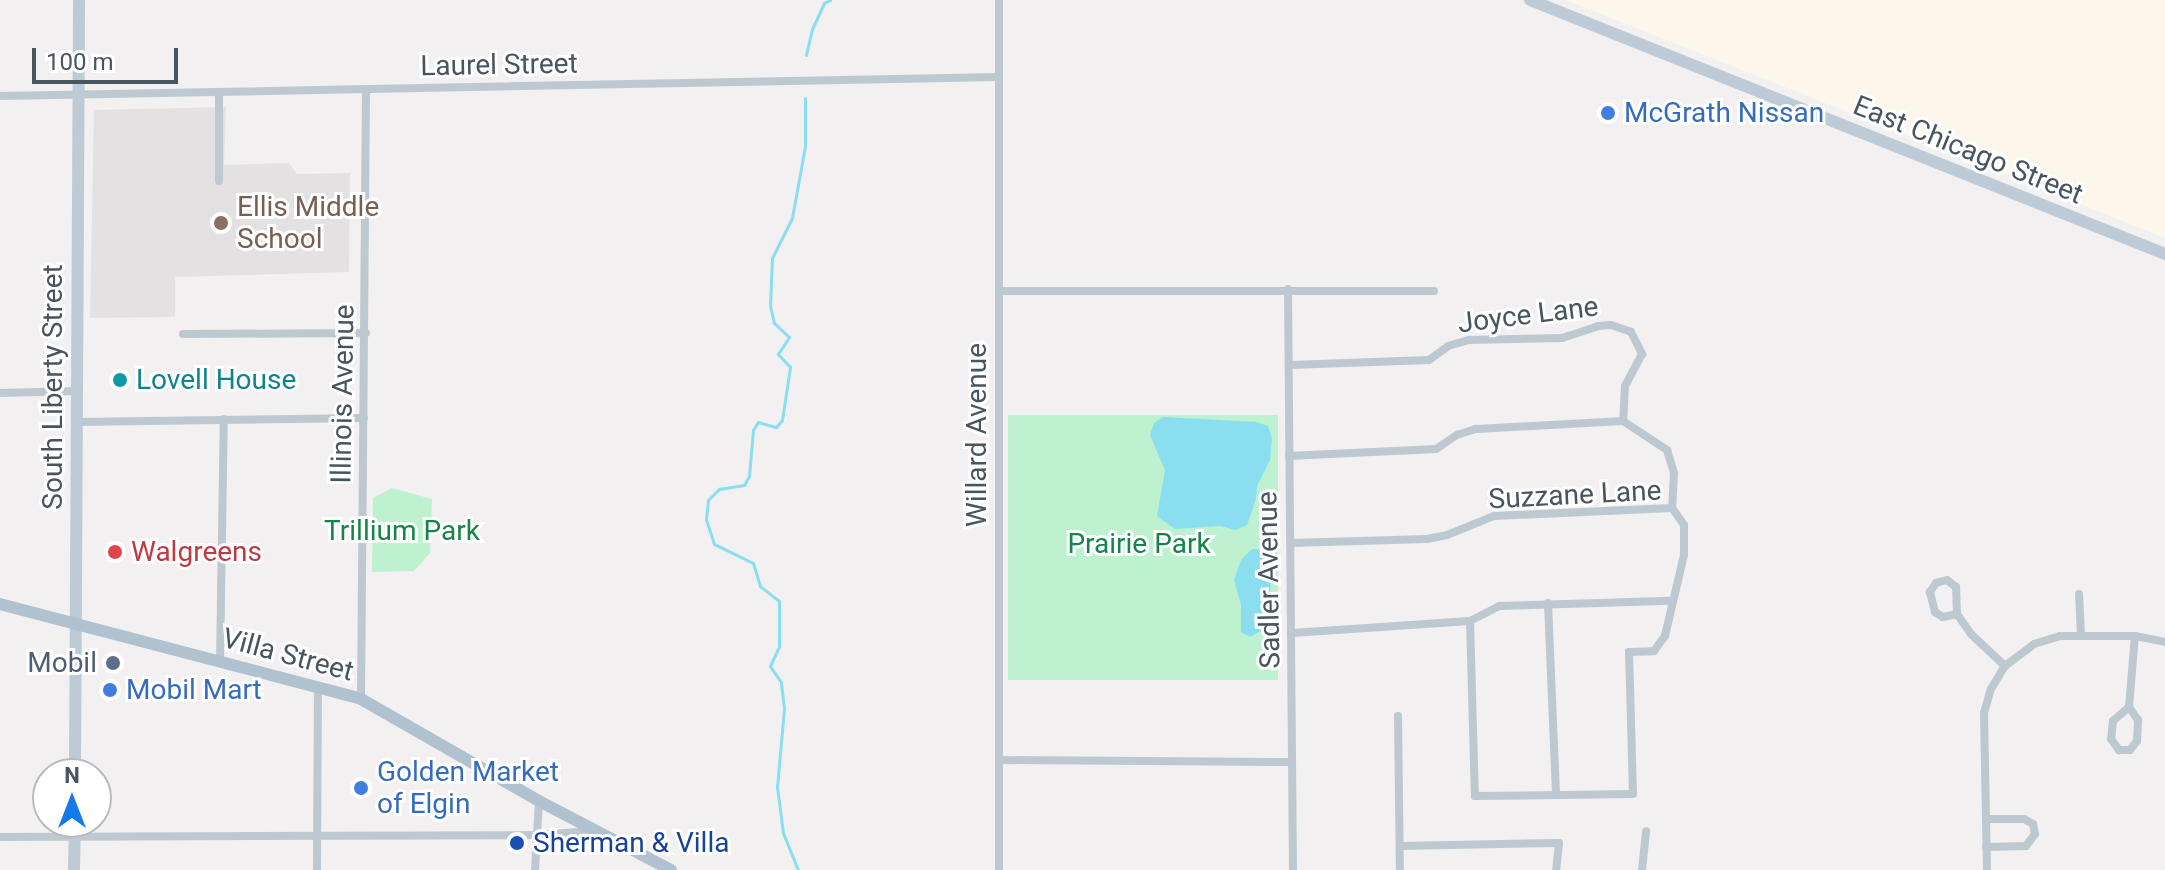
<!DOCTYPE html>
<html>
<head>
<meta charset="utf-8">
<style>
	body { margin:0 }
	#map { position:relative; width:2165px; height:870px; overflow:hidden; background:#f3f0f1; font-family:Roboto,sans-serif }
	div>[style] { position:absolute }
	.commercial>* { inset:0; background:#fdf7eb }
	.education>* { inset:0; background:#e4e1e3 }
	.green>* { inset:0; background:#bef1d0; transform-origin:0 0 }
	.water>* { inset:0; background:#8adeef }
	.stream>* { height:3px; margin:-1.5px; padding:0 1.5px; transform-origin:1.5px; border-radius:1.5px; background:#8adeef }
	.minor>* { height:8px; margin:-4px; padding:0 4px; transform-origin:4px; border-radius:4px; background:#bec8d0 }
	.secondary>* { height:12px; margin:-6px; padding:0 6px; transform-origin:6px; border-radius:6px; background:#becad5 }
	.primary>* { height:12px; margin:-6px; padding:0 6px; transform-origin:6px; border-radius:6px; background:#b0c1d0 }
	.dots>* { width:22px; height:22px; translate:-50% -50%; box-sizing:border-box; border:4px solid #fff; border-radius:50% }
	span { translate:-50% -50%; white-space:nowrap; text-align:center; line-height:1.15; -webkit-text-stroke:6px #fff; paint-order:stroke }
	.street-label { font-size:28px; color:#48555f }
	.shop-label { font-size:28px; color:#366cbe }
	.left { translate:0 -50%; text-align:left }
	.education-label { font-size:28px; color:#785e54 }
	.culture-label { font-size:28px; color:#0d838f }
	.park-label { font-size:28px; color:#148448 }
	.health-label { font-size:28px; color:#be3a42 }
	.service-label { font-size:28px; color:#4e5e75 }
	.right { translate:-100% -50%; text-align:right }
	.transit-label { font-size:28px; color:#164399 }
	.north { position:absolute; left:32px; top:758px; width:80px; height:80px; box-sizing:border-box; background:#fff; border:2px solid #b6bbbf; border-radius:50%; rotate:0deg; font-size:22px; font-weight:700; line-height:32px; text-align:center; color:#48555f }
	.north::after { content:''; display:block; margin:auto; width:28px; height:36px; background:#147aea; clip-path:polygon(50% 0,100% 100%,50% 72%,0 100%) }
	.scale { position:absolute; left:32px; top:48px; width:146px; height:36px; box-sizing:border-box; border:4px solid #48555f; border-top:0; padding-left:10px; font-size:24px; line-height:28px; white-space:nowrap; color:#48555f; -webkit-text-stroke:6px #fff; paint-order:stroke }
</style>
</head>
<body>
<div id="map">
	<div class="commercial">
		<div style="clip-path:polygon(1566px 0,2165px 0,2165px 238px,2148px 231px)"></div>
	</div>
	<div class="education">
		<div style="clip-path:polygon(226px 107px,224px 165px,289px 163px,297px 174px,350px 173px,349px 272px,175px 277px,175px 317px,90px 318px,94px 110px)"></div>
	</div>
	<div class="green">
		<div style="left:1008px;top:415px;width:270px;height:265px"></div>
		<div style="clip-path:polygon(392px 488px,432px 499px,430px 553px,414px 571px,372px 572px,373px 498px)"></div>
	</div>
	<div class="water">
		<div style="clip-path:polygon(1163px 417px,1256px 422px,1268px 426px,1272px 438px,1270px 460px,1257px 486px,1256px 499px,1247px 525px,1236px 530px,1220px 526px,1175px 529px,1157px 516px,1165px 470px,1150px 435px,1154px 423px)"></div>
		<div style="clip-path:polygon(1252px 549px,1263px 550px,1272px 573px,1267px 621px,1261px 631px,1250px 637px,1241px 632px,1241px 605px,1234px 580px,1241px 560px)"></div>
	</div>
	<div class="stream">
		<div style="left:806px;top:55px;width:27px;rotate:-77deg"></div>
		<div style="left:812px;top:29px;width:29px;rotate:-65deg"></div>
		<div style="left:824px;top:3px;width:7px;rotate:-27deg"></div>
		<div style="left:798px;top:870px;width:40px;rotate:-112deg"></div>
		<div style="left:783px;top:833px;width:46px;rotate:-97.4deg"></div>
		<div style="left:777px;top:787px;width:79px;rotate:-84.9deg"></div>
		<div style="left:784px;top:708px;width:26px;rotate:-97deg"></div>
		<div style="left:781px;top:682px;width:19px;rotate:-125deg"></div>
		<div style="left:770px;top:666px;width:21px;rotate:-65deg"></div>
		<div style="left:779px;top:647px;width:46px;rotate:-90deg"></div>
		<div style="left:779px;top:601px;width:24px;rotate:-142deg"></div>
		<div style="left:760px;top:586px;width:24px;rotate:-107deg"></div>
		<div style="left:753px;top:563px;width:43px;rotate:-154deg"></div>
		<div style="left:714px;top:544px;width:26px;rotate:-108deg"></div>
		<div style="left:706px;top:519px;width:19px;rotate:-84deg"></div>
		<div style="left:708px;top:500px;width:16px;rotate:-45deg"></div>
		<div style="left:719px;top:489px;width:25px;rotate:-9deg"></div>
		<div style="left:744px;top:485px;width:10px;rotate:-61deg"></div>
		<div style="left:749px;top:476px;width:46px;rotate:-85deg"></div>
		<div style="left:753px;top:430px;width:9px;rotate:-58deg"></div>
		<div style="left:758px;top:422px;width:19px;rotate:16deg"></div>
		<div style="left:776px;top:427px;width:9px;rotate:-49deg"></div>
		<div style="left:782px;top:420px;width:54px;rotate:-81.4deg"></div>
		<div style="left:790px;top:367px;width:18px;rotate:-133deg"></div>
		<div style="left:778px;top:354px;width:20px;rotate:-57deg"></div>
		<div style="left:789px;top:337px;width:21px;rotate:-137deg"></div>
		<div style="left:774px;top:323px;width:17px;rotate:-103deg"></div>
		<div style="left:770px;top:306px;width:48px;rotate:-87.6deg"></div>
		<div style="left:772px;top:258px;width:45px;rotate:-63.4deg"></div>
		<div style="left:792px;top:218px;width:73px;rotate:-79.8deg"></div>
		<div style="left:805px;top:146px;width:48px;rotate:-90deg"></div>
	</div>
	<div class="minor">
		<div style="left:999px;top:0;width:870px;rotate:90deg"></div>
		<div style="left:0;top:96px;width:999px;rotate:-1.09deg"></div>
		<div style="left:219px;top:181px;width:88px;rotate:-90deg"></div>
		<div style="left:1288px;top:289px;width:581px;rotate:89.51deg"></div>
		<div style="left:999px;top:291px;width:435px"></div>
		<div style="left:183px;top:334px;width:183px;rotate:-0.3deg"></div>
		<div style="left:1290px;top:365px;width:139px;rotate:-2.1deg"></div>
		<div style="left:1429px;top:360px;width:24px;rotate:-36deg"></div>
		<div style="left:1448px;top:346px;width:22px;rotate:-16deg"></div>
		<div style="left:1469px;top:340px;width:93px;rotate:-1.2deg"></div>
		<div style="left:1562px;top:338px;width:38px;rotate:-18deg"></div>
		<div style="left:1598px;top:326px;width:13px;rotate:-4deg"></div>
		<div style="left:1611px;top:325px;width:21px;rotate:19deg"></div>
		<div style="left:1631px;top:332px;width:25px;rotate:63deg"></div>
		<div style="left:1642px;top:354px;width:36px;rotate:118deg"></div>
		<div style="left:1625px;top:386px;width:35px;rotate:93deg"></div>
		<div style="left:0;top:393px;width:77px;rotate:-1.5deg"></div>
		<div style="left:77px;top:422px;width:287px;rotate:-0.8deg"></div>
		<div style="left:1289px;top:456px;width:147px;rotate:-2.7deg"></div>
		<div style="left:1436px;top:449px;width:25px;rotate:-34deg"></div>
		<div style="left:1457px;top:435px;width:20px;rotate:-18deg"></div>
		<div style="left:1476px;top:429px;width:147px;rotate:-3.1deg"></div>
		<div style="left:1623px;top:421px;width:53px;rotate:33.4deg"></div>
		<div style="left:1667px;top:450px;width:24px;rotate:73deg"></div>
		<div style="left:1674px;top:473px;width:35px;rotate:93deg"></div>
		<div style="left:1291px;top:543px;width:136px;rotate:-1.7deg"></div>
		<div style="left:1427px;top:539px;width:20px;rotate:-11deg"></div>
		<div style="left:1447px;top:535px;width:51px;rotate:-22deg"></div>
		<div style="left:1494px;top:516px;width:178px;rotate:-2.6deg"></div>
		<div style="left:2079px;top:594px;width:41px;rotate:87.2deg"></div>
		<div style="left:1548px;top:603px;width:192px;rotate:87.6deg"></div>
		<div style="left:1957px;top:614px;width:27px;rotate:-92deg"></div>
		<div style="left:1956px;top:587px;width:11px;rotate:-142deg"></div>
		<div style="left:1947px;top:580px;width:11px;rotate:165deg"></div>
		<div style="left:1936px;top:583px;width:11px;rotate:124deg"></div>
		<div style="left:1930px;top:592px;width:21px;rotate:76deg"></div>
		<div style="left:1935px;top:612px;width:9px;rotate:32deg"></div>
		<div style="left:1943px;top:617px;width:14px;rotate:-12deg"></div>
		<div style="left:1957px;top:614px;width:24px;rotate:55deg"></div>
		<div style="left:1971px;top:634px;width:47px;rotate:43.3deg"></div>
		<div style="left:1470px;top:621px;width:175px;rotate:88.4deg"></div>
		<div style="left:1475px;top:796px;width:158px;rotate:-0.7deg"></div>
		<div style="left:1633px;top:794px;width:142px;rotate:-91.6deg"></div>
		<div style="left:1629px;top:652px;width:25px;rotate:-2deg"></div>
		<div style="left:1654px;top:651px;width:19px;rotate:-54deg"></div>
		<div style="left:1665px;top:636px;width:83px;rotate:-76.8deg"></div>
		<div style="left:1684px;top:555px;width:30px;rotate:-90deg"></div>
		<div style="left:1684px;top:525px;width:21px;rotate:-125deg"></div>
		<div style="left:1292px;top:633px;width:178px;rotate:-3.9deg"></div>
		<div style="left:1470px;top:621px;width:33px;rotate:-27deg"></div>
		<div style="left:1499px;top:606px;width:173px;rotate:-1.7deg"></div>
		<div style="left:220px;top:662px;width:243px;rotate:-89.1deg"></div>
		<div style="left:361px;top:699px;width:610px;rotate:-89.53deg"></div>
		<div style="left:2129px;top:707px;width:21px;rotate:139deg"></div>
		<div style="left:2113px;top:721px;width:18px;rotate:96deg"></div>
		<div style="left:2111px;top:739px;width:14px;rotate:54deg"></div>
		<div style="left:2119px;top:750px;width:11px"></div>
		<div style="left:2130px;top:750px;width:11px;rotate:-52deg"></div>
		<div style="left:2137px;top:741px;width:21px;rotate:-87deg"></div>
		<div style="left:2138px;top:720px;width:16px;rotate:-125deg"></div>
		<div style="left:2129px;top:707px;width:71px;rotate:-85.2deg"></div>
		<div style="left:1398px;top:716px;width:154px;rotate:89.3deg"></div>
		<div style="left:999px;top:760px;width:293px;rotate:0.4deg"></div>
		<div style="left:1986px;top:819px;width:38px"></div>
		<div style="left:2024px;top:819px;width:10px;rotate:29deg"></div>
		<div style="left:2033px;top:824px;width:10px;rotate:79deg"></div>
		<div style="left:2035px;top:834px;width:15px;rotate:127deg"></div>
		<div style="left:2026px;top:846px;width:40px;rotate:178.6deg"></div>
		<div style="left:0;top:837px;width:535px;rotate:-0.21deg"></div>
		<div style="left:535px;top:835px;width:58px;rotate:-3.9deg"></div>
		<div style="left:1400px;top:846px;width:159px;rotate:-1.1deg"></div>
		<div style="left:1559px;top:843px;width:27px;rotate:96deg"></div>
		<div style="left:317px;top:870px;width:181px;rotate:-89.7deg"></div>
		<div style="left:535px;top:870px;width:69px;rotate:-86.7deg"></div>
		<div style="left:1642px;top:870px;width:39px;rotate:-84deg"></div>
		<div style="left:1987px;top:870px;width:157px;rotate:-91.1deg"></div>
		<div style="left:1984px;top:713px;width:25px;rotate:-74deg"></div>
		<div style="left:1991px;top:689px;width:27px;rotate:-59deg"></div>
		<div style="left:2005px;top:666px;width:36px;rotate:-37deg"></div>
		<div style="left:2034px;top:644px;width:27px;rotate:-17deg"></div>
		<div style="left:2060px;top:636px;width:75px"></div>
		<div style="left:2135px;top:636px;width:31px;rotate:11deg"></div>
	</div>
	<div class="secondary">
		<div style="left:1530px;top:0;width:684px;rotate:21.8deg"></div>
		<div style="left:75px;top:774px;width:774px;rotate:-89.7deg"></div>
		<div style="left:74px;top:870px;width:48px;rotate:-88.8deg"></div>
	</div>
	<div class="primary">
		<div style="left:0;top:604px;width:373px;rotate:14.7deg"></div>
		<div style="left:361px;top:699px;width:205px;rotate:29.8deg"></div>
		<div style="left:539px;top:801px;width:149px;rotate:27.6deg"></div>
	</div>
	<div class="dots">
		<div style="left:1608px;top:113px;background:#3f7fe0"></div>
		<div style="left:221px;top:223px;background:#8d6e63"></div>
		<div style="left:120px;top:380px;background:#0f9aa8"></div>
		<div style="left:115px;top:552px;background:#e0444e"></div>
		<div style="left:113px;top:663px;background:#5c6f8a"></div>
		<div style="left:110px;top:690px;background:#3f7fe0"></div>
		<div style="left:361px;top:788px;background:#3f7fe0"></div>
		<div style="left:517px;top:843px;background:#1a4fb4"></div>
	</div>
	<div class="street-label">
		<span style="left:499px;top:65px;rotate:-1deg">Laurel Street</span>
		<span style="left:1968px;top:150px;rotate:22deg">East Chicago Street</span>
		<span style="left:1528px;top:315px;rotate:-7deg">Joyce Lane</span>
		<span style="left:53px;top:387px;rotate:-90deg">South Liberty Street</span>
		<span style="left:343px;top:394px;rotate:-89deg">Illinois Avenue</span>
		<span style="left:977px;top:435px;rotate:-90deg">Willard Avenue</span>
		<span style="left:1575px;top:495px;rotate:-3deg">Suzzane Lane</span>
		<span style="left:1269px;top:580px;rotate:-91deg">Sadler Avenue</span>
		<span style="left:288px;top:655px;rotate:15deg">Villa Street</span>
	</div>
	<div class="shop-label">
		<span class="left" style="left:1624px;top:113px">McGrath Nissan</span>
		<span class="left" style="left:126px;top:690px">Mobil Mart</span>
		<span class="left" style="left:377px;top:788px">Golden Market<br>of Elgin</span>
	</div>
	<div class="education-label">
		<span class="left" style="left:237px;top:223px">Ellis Middle<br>School</span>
	</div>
	<div class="culture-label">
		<span class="left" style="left:136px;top:380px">Lovell House</span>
	</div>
	<div class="park-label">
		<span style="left:402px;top:531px">Trillium Park</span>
		<span style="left:1139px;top:544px">Prairie Park</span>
	</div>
	<div class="health-label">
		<span class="left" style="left:131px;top:552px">Walgreens</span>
	</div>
	<div class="service-label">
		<span class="right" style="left:97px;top:663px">Mobil</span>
	</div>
	<div class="transit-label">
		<span class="left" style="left:533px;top:843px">Sherman &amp; Villa</span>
	</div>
	<div class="north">N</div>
	<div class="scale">100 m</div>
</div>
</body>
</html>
